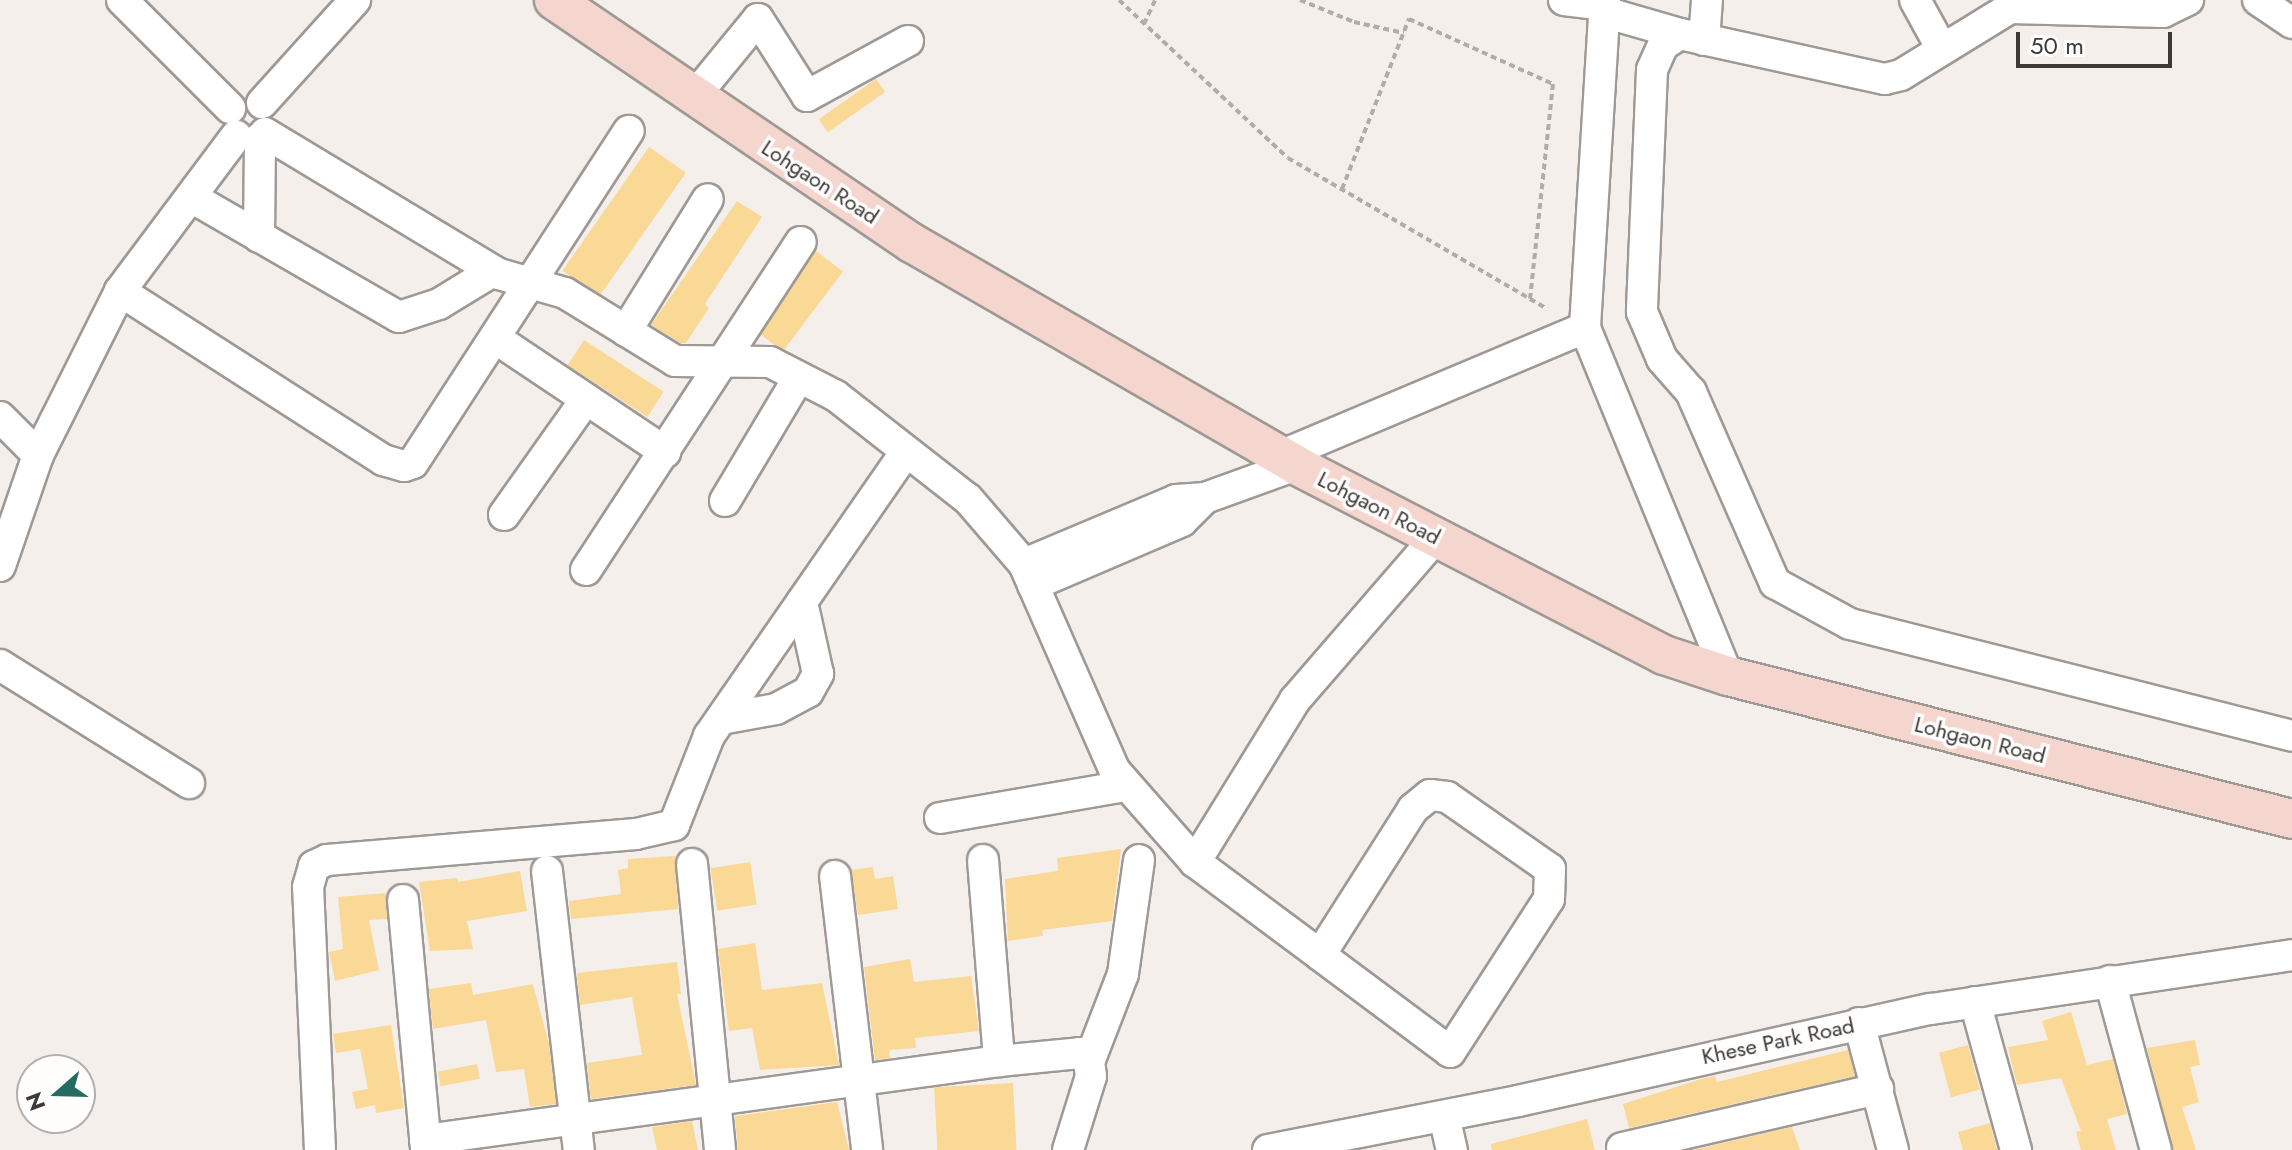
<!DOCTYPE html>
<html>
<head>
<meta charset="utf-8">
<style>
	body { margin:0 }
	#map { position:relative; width:2292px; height:1150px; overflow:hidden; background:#f5efeb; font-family:Jost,sans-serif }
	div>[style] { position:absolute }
	.building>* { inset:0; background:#fad895; transform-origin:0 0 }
	.path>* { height:4px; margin-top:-2px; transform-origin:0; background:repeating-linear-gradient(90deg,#b1aca9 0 6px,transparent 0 10px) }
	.roads { filter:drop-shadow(2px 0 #9f9995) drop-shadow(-2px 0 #9f9995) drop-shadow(0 2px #9f9995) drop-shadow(0 -2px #9f9995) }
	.minor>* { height:30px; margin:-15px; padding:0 15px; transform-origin:15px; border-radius:15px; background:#fff }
	.major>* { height:38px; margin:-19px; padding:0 19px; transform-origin:19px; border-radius:19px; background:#f5d6ce }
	span { translate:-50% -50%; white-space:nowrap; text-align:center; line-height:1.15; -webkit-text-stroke:7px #fffefd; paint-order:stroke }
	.street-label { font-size:22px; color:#3c3a38 }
	.north { position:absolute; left:16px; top:1054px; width:80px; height:80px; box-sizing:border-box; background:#fffefd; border:2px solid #b1b0ae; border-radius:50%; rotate:250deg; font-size:22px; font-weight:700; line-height:32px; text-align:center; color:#3c3a38 }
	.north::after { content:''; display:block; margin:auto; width:28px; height:36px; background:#256c60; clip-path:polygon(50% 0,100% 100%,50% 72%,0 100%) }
	.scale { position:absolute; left:2016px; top:32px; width:156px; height:36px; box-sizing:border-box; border:4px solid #3c3a38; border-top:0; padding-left:10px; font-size:24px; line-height:28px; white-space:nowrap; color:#3c3a38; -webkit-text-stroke:6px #fffefd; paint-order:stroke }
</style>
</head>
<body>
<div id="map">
	<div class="building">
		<div style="left:876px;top:79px;width:16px;height:70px;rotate:55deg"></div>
		<div style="left:649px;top:147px;width:45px;height:151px;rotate:35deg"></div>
		<div style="clip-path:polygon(737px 201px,762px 217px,705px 304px,709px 308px,686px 343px,680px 343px,651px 325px)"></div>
		<div style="left:816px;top:251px;width:34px;height:100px;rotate:37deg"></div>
		<div style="left:584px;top:340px;width:95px;height:30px;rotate:33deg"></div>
		<div style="clip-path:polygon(1121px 849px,1112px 921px,1042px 930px,1043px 936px,1008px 941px,1005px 879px,1058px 871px,1057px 858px)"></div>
		<div style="clip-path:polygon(675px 856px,678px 909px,571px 919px,569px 901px,621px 894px,618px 870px,628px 868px,628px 859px)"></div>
		<div style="left:750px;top:862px;width:43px;height:40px;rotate:81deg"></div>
		<div style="clip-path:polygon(873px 867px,875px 879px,893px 876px,898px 909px,858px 915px,851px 870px)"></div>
		<div style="clip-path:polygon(520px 871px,527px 911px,467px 921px,473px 949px,430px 951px,419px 882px,457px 878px,458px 882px)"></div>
		<div style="clip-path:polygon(386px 893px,387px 919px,369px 920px,379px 970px,335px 981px,329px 952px,343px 949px,338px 897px)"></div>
		<div style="clip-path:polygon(755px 943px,762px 990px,822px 983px,839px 1065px,760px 1070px,752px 1028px,729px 1031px,718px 949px)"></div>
		<div style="clip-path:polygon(910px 959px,914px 982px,971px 976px,979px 1031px,915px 1038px,916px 1048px,889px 1050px,890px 1058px,875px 1060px,864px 967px)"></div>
		<div style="clip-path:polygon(677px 962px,681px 994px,677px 994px,696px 1085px,591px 1099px,587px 1063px,642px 1055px,632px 997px,580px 1005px,577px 973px)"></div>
		<div style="clip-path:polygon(471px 983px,473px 995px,533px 984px,549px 1044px,556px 1104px,530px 1107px,524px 1069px,496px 1072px,486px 1020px,433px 1029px,429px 989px)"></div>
		<div style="clip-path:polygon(2071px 1012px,2087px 1065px,2113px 1059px,2127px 1114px,2107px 1119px,2116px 1150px,2081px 1150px,2076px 1132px,2081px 1131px,2061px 1078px,2017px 1085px,2008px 1047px,2048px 1040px,2042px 1021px)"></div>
		<div style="clip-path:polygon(391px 1025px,404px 1108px,376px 1113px,375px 1105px,356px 1109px,352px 1092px,368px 1089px,360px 1049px,336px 1053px,333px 1034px)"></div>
		<div style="clip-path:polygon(2195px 1040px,2200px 1065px,2190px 1067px,2199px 1102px,2182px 1107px,2196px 1150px,2173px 1150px,2147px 1048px)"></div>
		<div style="left:1968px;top:1045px;width:46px;height:30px;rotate:75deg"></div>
		<div style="clip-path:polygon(1848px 1050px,1855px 1076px,1629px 1128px,1623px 1104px,1701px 1079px,1715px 1076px,1717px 1082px)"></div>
		<div style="left:477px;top:1064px;width:15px;height:40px;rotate:79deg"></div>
		<div style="left:1013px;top:1083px;width:67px;height:79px;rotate:87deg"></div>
		<div style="clip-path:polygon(837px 1102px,849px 1150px,738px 1150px,735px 1116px)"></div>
		<div style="clip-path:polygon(1587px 1119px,1595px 1150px,1492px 1150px,1491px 1144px)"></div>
		<div style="clip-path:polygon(692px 1121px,698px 1150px,657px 1150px,652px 1127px)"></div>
		<div style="clip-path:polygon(1990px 1123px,1997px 1150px,1963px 1150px,1958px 1132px)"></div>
		<div style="clip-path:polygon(1792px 1127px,1800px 1150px,1693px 1150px)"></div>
	</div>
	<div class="path">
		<div style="left:1119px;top:0;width:231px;rotate:43.1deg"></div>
		<div style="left:1288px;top:158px;width:300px;rotate:30.2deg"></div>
		<div style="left:1300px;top:0;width:58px;rotate:22.2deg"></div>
		<div style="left:1354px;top:22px;width:51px;rotate:12.4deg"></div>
		<div style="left:1144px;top:24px;width:26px;rotate:-65deg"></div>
		<div style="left:1342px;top:189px;width:183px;rotate:-68.5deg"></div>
		<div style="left:1409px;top:19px;width:158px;rotate:24.3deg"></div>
		<div style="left:1553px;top:84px;width:216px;rotate:96.1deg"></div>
	</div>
	<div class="roads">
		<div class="minor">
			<div style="left:122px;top:0;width:153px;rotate:45deg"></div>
			<div style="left:1564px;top:0;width:40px;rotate:7.1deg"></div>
			<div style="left:1605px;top:0;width:329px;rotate:93.5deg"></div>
			<div style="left:1585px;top:328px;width:376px;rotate:67.7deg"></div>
			<div style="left:1915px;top:0;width:56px;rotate:61.1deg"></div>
			<div style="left:2258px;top:0;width:41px;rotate:34.1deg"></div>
			<div style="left:1604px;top:12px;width:79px;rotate:16.1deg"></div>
			<div style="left:1680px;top:34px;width:210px;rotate:12.4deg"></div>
			<div style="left:1885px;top:79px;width:16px;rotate:-14deg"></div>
			<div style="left:1901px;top:75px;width:128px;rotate:-31.6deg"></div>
			<div style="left:2010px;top:8px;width:153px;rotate:1.5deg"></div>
			<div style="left:2163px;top:12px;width:28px;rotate:-26deg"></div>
			<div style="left:1680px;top:34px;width:20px;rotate:147deg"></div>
			<div style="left:1663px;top:45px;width:27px;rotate:114deg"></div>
			<div style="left:1652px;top:70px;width:242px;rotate:92.4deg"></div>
			<div style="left:1642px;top:312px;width:51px;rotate:66.9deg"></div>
			<div style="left:1662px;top:359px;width:44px;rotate:48.7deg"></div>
			<div style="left:1691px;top:392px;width:209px;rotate:66.3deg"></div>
			<div style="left:1775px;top:583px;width:85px;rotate:28.7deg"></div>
			<div style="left:1850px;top:624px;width:456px;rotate:14.2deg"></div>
			<div style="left:1704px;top:40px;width:40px;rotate:-85.7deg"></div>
			<div style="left:693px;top:98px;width:102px;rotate:-50.6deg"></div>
			<div style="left:758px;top:19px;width:91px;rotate:57.5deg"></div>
			<div style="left:807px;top:96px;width:115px;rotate:-28.6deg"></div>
			<div style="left:262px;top:103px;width:139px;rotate:-47.9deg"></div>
			<div style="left:265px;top:133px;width:273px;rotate:31.1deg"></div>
			<div style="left:499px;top:274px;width:69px;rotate:16.1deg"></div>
			<div style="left:565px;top:293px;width:129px;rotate:31.7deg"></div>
			<div style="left:675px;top:361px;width:95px;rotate:0.6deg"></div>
			<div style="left:770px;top:362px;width:74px;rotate:27.3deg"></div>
			<div style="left:836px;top:396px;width:167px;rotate:38deg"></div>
			<div style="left:968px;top:499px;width:86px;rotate:49.3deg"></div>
			<div style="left:1024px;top:564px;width:226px;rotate:66.3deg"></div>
			<div style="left:1115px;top:771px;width:121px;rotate:48.7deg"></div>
			<div style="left:1195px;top:862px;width:156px;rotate:36.6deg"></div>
			<div style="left:1320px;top:955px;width:162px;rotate:36.7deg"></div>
			<div style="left:1450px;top:1052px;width:182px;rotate:-57.1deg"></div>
			<div style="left:1549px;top:899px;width:30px;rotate:-88deg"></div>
			<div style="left:1550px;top:869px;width:126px;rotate:-145deg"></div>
			<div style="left:1447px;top:797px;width:17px;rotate:-173deg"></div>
			<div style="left:1430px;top:795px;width:22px;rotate:141deg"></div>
			<div style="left:1413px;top:809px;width:173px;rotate:122.5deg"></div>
			<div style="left:191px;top:197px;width:240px;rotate:30deg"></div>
			<div style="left:399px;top:317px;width:42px;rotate:-18deg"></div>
			<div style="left:439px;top:304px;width:63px;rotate:-31.4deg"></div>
			<div style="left:259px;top:237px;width:99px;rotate:-89.4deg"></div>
			<div style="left:120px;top:291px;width:313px;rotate:32.7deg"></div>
			<div style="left:383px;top:460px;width:22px;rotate:16deg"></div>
			<div style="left:404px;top:466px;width:9px;rotate:-18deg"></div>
			<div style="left:413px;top:463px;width:396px;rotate:-57deg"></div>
			<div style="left:626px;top:331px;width:155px;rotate:-58.2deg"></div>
			<div style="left:495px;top:338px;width:205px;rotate:33.8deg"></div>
			<div style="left:0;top:417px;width:54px;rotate:45deg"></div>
			<div style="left:1280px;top:456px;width:331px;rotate:-22.8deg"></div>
			<div style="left:725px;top:501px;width:144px;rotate:-59.2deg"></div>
			<div style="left:504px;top:515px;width:142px;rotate:-54.7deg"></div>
			<div style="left:1024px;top:564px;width:165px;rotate:-22.8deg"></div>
			<div style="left:1176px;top:500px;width:29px;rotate:-4deg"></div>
			<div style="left:1205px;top:498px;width:97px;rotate:-19.9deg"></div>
			<div style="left:0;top:566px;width:117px;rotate:-71.1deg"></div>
			<div style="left:38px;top:455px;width:183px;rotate:-63.4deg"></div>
			<div style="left:120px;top:291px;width:194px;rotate:-53.2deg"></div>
			<div style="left:586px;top:570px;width:392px;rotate:-56.8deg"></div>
			<div style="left:1033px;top:585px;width:162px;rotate:-23.2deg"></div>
			<div style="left:1182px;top:521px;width:33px;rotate:-45deg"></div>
			<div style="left:0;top:665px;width:223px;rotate:32deg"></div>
			<div style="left:721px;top:719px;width:56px;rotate:-10.3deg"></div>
			<div style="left:776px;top:709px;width:36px;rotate:-28deg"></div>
			<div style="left:808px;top:692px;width:21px;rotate:-61deg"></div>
			<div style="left:818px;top:674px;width:74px;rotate:-102.5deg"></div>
			<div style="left:940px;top:818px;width:188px;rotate:-9.8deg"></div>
			<div style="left:983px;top:860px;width:202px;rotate:85.4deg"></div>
			<div style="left:1195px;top:862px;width:190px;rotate:-58.3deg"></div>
			<div style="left:1295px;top:700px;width:216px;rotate:-49.1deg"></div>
			<div style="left:692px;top:864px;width:287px;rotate:84.4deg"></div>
			<div style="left:547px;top:871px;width:281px;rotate:83.5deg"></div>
			<div style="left:835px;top:876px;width:276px;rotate:83.3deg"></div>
			<div style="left:403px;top:900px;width:251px;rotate:84.7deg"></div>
			<div style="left:2110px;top:981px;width:175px;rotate:74.8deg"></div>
			<div style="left:1975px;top:1002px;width:154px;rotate:74.5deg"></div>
			<div style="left:1859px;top:1023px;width:131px;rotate:75deg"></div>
			<div style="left:1444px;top:1116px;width:35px;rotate:77deg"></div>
			<div style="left:425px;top:1140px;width:579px;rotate:-7.84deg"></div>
			<div style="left:999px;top:1061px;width:81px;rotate:-5.6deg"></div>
			<div style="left:1080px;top:1053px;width:13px;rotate:45deg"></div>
			<div style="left:1622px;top:1148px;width:263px;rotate:-13deg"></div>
			<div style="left:320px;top:1150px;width:263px;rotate:-92.6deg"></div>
			<div style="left:308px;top:887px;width:22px;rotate:-74deg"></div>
			<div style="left:314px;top:866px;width:14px;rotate:-25deg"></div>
			<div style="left:327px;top:860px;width:310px;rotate:-4.8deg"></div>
			<div style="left:636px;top:834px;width:39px;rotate:-13deg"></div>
			<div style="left:674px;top:825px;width:96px;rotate:-68.5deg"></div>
			<div style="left:709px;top:736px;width:346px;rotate:-55.3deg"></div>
			<div style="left:1068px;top:1150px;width:77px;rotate:-72.7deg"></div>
			<div style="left:1091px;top:1076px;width:14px;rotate:-98deg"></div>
			<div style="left:1089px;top:1062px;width:94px;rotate:-68.9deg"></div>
			<div style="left:1123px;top:974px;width:115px;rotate:-82deg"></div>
			<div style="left:1268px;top:1150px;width:255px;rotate:-11.1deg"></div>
			<div style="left:1518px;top:1101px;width:423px;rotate:-12.6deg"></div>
			<div style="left:1931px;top:1009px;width:365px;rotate:-8.5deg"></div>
		</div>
		<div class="major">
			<div style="left:554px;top:0;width:433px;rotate:34.2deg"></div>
			<div style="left:912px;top:243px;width:444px;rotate:30deg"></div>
			<div style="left:1296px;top:465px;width:414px;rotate:27.3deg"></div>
			<div style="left:1664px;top:655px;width:67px;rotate:18.2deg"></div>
			<div style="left:1728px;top:676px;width:582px;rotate:14.23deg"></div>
		</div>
	</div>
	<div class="street-label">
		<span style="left:820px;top:182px;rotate:33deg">Lohgaon Road</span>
		<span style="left:1379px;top:508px;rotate:27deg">Lohgaon Road</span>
		<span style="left:1980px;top:740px;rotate:14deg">Lohgaon Road</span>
		<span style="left:1778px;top:1041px;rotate:-12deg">Khese Park Road</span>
	</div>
	<div class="north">N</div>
	<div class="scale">50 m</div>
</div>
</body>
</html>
